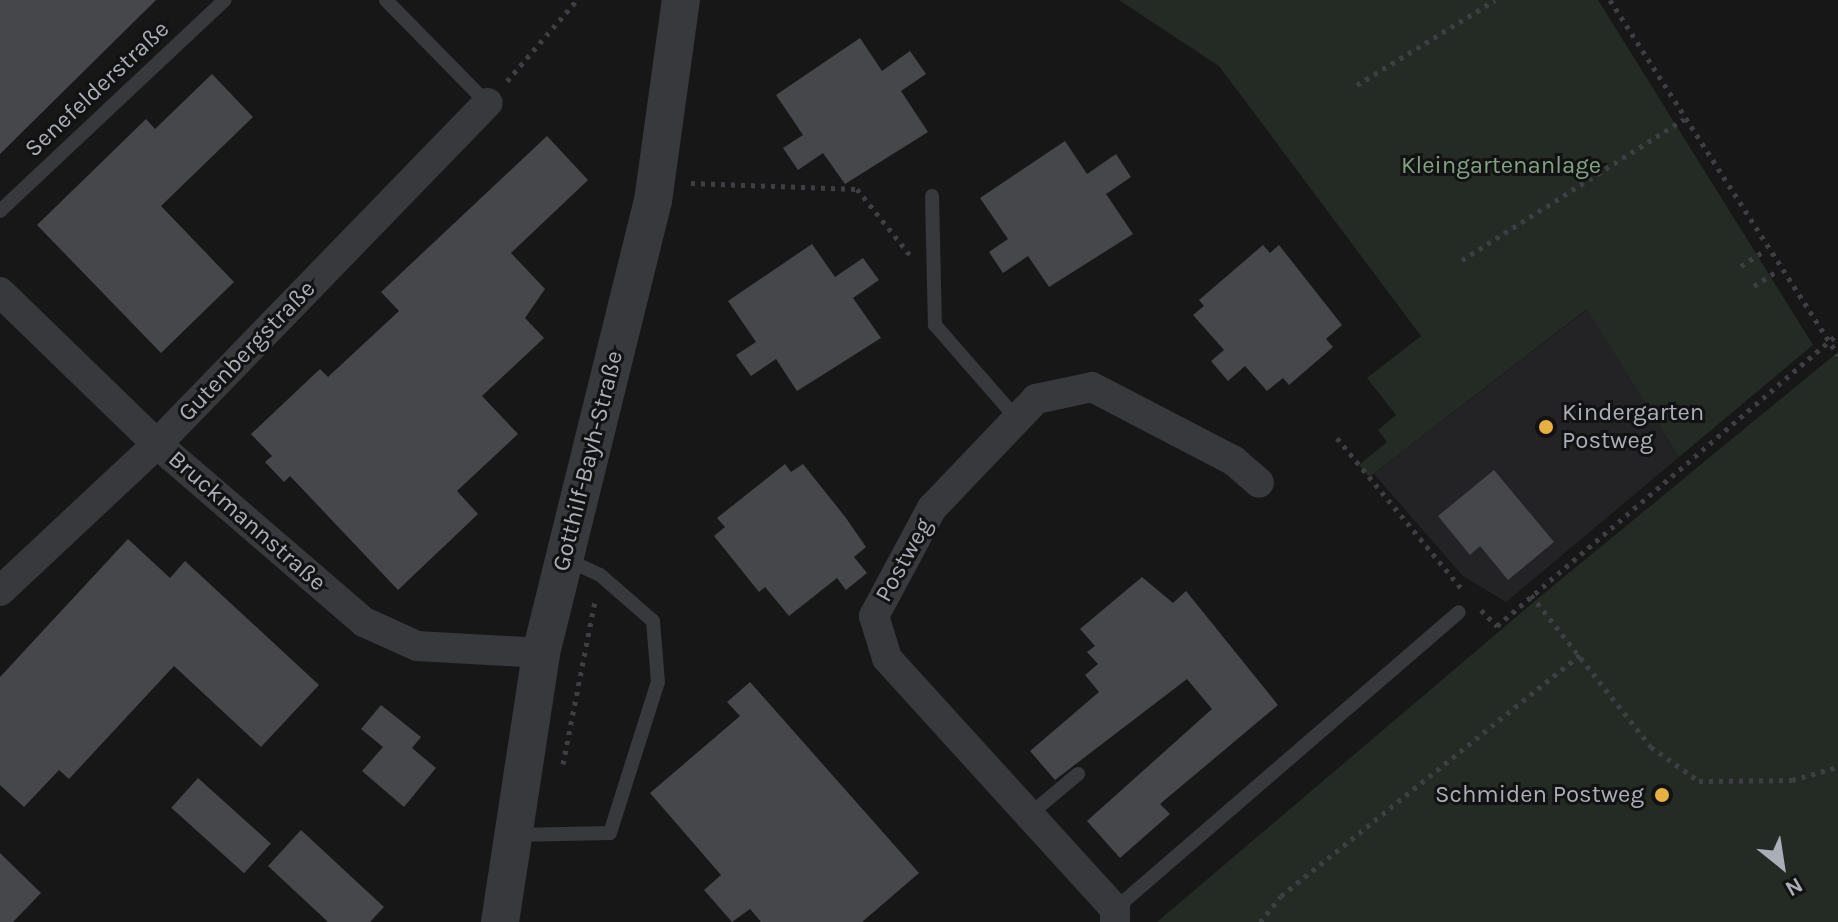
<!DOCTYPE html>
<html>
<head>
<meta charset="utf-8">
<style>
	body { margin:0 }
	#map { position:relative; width:1838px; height:922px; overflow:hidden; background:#171718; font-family:Karla,sans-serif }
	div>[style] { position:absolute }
	.built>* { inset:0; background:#232325 }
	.green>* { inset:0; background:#232b24 }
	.building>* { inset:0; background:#46474b; transform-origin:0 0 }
	.path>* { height:5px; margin-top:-2.5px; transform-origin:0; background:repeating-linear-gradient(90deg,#3e3f44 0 4px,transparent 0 10px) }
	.service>* { height:14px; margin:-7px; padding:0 7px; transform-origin:7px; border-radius:7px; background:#38393d }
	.minor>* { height:30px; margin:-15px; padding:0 15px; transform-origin:15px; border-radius:15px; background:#38393d }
	.tertiary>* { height:38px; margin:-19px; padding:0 19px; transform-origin:19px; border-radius:19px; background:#38393d }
	.dots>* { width:22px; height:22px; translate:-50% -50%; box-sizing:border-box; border:4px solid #121213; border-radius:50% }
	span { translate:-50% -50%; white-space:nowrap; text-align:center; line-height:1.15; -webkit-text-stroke:6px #121213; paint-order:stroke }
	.street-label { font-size:24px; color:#aaaeb7 }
	.park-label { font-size:24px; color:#82a184 }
	.poi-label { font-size:24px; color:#aaaeb7 }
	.left { translate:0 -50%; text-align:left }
	.right { translate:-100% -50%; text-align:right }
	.north { position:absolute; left:1742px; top:826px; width:80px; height:80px; -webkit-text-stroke:6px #121213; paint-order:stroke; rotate:150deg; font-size:22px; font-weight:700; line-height:32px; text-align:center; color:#aaaeb7 }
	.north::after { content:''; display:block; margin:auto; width:28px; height:36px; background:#aaaeb7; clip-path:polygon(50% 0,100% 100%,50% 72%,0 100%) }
</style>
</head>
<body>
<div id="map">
	<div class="built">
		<div style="clip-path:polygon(1588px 309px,1679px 457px,1506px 602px,1463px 576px,1374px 474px,1369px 477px)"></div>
	</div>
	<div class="green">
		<div style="clip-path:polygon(1119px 0,1598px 0,1813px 345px,1679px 457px,1587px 309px,1369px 477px,1359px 465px,1387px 442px,1378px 430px,1396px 415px,1367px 378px,1421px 336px,1219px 66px)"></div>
		<div style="clip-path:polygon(1838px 352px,1838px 922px,1157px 922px,1542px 595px)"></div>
	</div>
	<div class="building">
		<div style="clip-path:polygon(0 0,156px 0,0 154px)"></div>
		<div style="clip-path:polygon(860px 38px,882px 71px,910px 51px,926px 74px,901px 91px,928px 132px,845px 184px,823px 153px,798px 170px,783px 148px,803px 135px,776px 95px)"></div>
		<div style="clip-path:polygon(212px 74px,253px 117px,161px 206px,234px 282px,161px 353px,37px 225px,146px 119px,155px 129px)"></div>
		<div style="clip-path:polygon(547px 136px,588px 180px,511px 253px,545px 289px,525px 318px,544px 338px,482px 396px,518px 434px,457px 491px,478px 514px,398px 590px,290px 476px,284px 482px,265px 462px,272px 456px,251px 434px,320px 369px,328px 377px,399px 311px,381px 292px)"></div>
		<div style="clip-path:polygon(1065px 141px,1087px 174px,1116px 154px,1131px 177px,1106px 194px,1133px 234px,1049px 287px,1028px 256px,1003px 273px,989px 252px,1008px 239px,980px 198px)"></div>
		<div style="clip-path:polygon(812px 244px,835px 277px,863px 258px,879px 280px,853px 298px,881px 338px,797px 391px,776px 359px,751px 376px,736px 355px,756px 342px,728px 301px)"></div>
		<div style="clip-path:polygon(1263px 245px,1270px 253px,1279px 245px,1342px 325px,1326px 339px,1333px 347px,1289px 385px,1283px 378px,1267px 391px,1245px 366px,1228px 381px,1211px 361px,1224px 350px,1193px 315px,1204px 306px,1199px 300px)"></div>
		<div style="clip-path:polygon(785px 464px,791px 472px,803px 464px,846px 518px,866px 547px,854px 557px,867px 573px,846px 590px,837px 578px,789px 616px,765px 587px,759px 592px,714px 536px,725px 527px,717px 518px)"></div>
		<div style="clip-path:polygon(1494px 470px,1554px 542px,1508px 580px,1480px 546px,1470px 555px,1438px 516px)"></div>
		<div style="clip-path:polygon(128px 539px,170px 578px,185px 561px,319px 685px,261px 747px,174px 666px,69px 779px,59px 770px,24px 807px,0 785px,0 677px)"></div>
		<div style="clip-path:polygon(1142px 577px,1173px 603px,1186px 591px,1278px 705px,1160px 804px,1170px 814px,1120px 858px,1087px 821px,1212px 709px,1187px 679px,1055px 780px,1030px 751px,1099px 692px,1085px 675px,1098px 664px,1087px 652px,1095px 646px,1080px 629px)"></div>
		<div style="clip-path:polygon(750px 682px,919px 873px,862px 922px,761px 922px,750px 909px,732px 922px,704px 890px,721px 875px,650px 793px,740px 716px,727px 702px)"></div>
		<div style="clip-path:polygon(381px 705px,421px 737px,412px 748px,436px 768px,404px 807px,362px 771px,383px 747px,361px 729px)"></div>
		<div style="left:198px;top:778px;width:98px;height:40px;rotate:42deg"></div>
		<div style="clip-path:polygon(301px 830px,384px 907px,370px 922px,328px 922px,268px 866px)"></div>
		<div style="clip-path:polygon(0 853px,41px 893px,13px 922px,0 922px)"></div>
	</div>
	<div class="path">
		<div style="left:1610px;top:0;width:422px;rotate:57.3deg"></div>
		<div style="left:507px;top:81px;width:107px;rotate:-49.2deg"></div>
		<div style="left:1357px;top:85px;width:162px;rotate:-31.6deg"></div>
		<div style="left:691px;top:183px;width:166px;rotate:2.1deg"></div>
		<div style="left:857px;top:189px;width:85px;rotate:51.2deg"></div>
		<div style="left:1462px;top:260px;width:263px;rotate:-32.4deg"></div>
		<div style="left:1741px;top:266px;width:30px;rotate:-33deg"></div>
		<div style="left:1754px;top:286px;width:30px;rotate:-33deg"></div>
		<div style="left:1337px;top:438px;width:195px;rotate:50.4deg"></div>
		<div style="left:1531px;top:595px;width:194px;rotate:51.7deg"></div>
		<div style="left:1651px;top:747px;width:59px;rotate:35.3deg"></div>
		<div style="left:1699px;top:781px;width:93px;rotate:-0.6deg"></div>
		<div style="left:1792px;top:780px;width:48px;rotate:-15.8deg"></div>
		<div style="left:1481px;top:610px;width:23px;rotate:45deg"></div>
		<div style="left:1497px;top:626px;width:449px;rotate:-40.6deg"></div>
		<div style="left:563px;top:764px;width:166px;rotate:-78.9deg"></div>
		<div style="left:1260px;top:922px;width:33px;rotate:-51deg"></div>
		<div style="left:1281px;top:896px;width:387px;rotate:-38.9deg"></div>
	</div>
	<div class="service">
		<div style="left:386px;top:0;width:144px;rotate:45.6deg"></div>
		<div style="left:932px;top:196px;width:129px;rotate:88.7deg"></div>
		<div style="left:935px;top:325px;width:125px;rotate:48.9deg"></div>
		<div style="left:0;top:211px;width:308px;rotate:-43.2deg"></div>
		<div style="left:1029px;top:815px;width:64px;rotate:-39.9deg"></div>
		<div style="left:515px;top:835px;width:95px;rotate:-1.2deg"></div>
		<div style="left:610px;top:833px;width:158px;rotate:-72.4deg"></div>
		<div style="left:658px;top:682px;width:61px;rotate:-94.7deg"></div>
		<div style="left:653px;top:621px;width:70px;rotate:-139deg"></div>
		<div style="left:600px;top:575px;width:38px;rotate:-155deg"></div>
		<div style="left:1115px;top:909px;width:454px;rotate:-40.8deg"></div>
	</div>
	<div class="minor">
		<div style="left:0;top:292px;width:219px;rotate:44.1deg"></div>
		<div style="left:157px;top:444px;width:273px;rotate:40.7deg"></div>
		<div style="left:364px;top:622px;width:58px;rotate:24.4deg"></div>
		<div style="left:417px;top:646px;width:124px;rotate:3.2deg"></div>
		<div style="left:0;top:591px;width:215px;rotate:-43.1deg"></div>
		<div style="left:157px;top:444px;width:475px;rotate:-45.9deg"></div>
		<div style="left:1115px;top:922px;width:13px;rotate:-90deg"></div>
		<div style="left:1115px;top:909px;width:339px;rotate:-132.3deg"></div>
		<div style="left:887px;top:658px;width:44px;rotate:-107.2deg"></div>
		<div style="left:874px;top:616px;width:123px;rotate:-61.8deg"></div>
		<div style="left:932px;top:508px;width:151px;rotate:-46.3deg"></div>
		<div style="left:1036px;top:399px;width:57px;rotate:-12.1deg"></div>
		<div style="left:1092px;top:387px;width:160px;rotate:27.5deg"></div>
		<div style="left:1234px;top:461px;width:33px;rotate:41deg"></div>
	</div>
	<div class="tertiary">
		<div style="left:500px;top:922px;width:272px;rotate:-81.3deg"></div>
		<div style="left:541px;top:653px;width:466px;rotate:-76.1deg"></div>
		<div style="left:653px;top:201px;width:203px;rotate:-82.1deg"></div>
	</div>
	<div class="dots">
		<div style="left:1546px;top:427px;background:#e6b141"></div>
		<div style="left:1662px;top:795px;background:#e6b141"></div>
	</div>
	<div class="street-label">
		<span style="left:97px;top:89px;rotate:-43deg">Senefelderstraße</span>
		<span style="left:247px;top:351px;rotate:-46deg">Gutenbergstraße</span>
		<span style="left:588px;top:461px;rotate:-76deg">Gotthilf-Bayh-Straße</span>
		<span style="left:247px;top:521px;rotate:41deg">Bruckmannstraße</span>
		<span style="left:904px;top:560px;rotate:-61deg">Postweg</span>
	</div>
	<div class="park-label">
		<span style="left:1501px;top:166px">Kleingartenanlage</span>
	</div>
	<div class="poi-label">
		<span class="left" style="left:1562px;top:427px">Kindergarten<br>Postweg</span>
		<span class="right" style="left:1644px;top:795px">Schmiden Postweg</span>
	</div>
	<div class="north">N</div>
</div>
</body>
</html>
